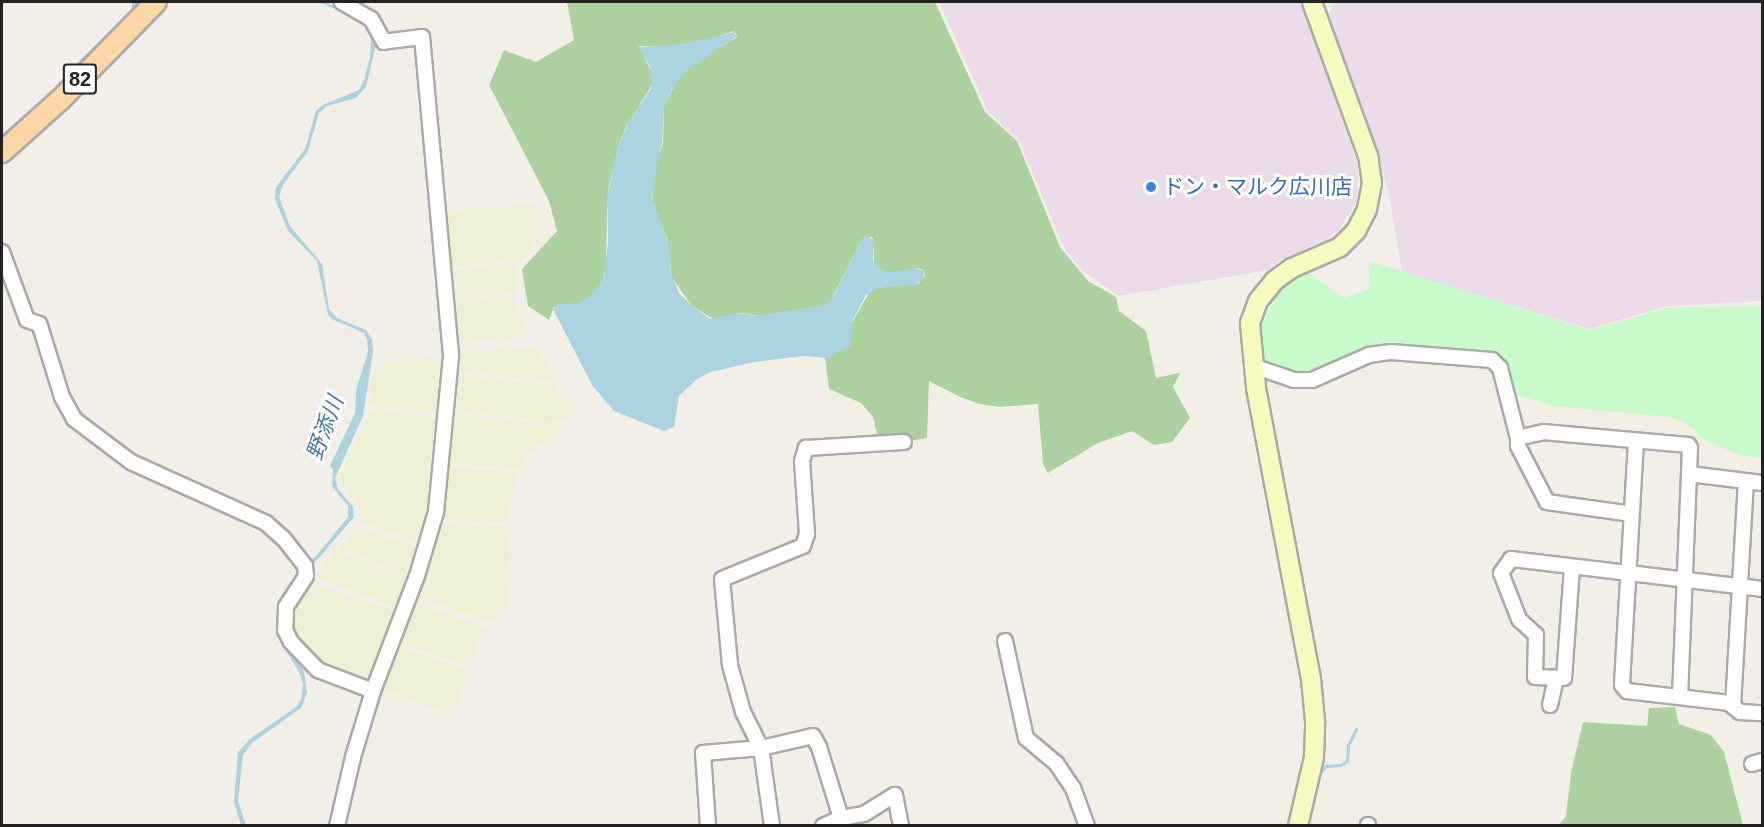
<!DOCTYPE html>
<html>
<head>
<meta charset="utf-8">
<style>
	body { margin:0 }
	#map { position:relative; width:1764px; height:827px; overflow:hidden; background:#f2efe9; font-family:Helvetica,"Noto Sans JP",sans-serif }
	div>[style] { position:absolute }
	.industrial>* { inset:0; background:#ebdbe8 }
	.farmland>* { inset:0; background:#eef0d5 }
	.forest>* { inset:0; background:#add19e }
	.park>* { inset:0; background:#c8facc }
	.water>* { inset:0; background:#aad3df }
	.stream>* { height:3px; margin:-1.5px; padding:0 1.5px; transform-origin:1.5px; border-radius:1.5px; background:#aad3df }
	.roads { filter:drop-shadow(2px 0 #a9a9a9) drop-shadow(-2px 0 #a9a9a9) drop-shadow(0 2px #a9a9a9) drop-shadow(0 -2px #a9a9a9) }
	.street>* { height:14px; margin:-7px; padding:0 7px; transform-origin:7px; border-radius:7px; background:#fff }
	.secondary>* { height:18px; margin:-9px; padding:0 9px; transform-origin:9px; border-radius:9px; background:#f7fabf }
	.primary>* { height:20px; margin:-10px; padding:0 10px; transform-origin:10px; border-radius:10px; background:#fcd6a4 }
	.dots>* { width:16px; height:16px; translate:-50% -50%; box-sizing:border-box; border:3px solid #fff; border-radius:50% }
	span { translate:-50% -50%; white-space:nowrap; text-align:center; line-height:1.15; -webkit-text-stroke:6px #fff; paint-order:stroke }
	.shield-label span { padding:2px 4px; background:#fff; border:2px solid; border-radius:4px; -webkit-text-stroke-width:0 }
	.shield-label { font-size:20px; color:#222; font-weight:700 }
	.shop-label { font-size:21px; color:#366cbe }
	.left { translate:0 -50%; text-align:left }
	.water-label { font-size:22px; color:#4a7aab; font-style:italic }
	.frame { position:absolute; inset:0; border:3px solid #222; pointer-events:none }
</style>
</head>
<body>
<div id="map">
	<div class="industrial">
		<div style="clip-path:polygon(939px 2px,1302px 2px,1358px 166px,1357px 201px,1340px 229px,1326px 240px,1280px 260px,1268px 270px,1119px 296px,1083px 271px,1064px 248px,1019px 141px,988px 111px)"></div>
		<div style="clip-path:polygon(1336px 2px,1762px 2px,1762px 301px,1667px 306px,1590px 329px,1402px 272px,1389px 195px,1378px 152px,1329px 19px,1332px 6px)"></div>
	</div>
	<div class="farmland">
		<div style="clip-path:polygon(532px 203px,537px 214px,537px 226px,532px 247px,522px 261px,451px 266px,444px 211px)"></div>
		<div style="clip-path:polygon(514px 265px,517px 287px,513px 294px,459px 299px,454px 294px,451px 270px)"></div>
		<div style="clip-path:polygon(513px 297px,528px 336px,458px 343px,455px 309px,459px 301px)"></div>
		<div style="clip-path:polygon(537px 347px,556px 382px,456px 371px,456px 354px)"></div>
		<div style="clip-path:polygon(443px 357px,438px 412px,370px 405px,370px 388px,376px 363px)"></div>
		<div style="clip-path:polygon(456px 375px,554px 385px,571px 410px,564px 423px,452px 411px)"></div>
		<div style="clip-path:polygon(370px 409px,437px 418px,425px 533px,421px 542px,361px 523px,358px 504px,341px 483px,341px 474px)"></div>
		<div style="clip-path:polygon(452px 414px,562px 425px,558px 432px,528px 455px,521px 469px,446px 462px,448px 450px,451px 449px)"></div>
		<div style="clip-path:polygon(445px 466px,518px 474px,504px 523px,441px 519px)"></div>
		<div style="clip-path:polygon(441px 524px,504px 527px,511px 555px,504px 571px,508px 606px,495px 623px,421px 599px,417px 594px)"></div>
		<div style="clip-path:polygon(357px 527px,418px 548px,409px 575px,339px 549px)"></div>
		<div style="clip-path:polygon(335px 551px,405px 576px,408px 580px,398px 608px,314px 577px)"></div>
		<div style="clip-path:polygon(311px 582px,395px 611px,370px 683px,322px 667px,291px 634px,296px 601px)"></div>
		<div style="clip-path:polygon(415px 603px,488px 629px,481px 635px,470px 663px,465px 665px,402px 644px,404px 639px,402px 638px)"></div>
		<div style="clip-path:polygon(398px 647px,466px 670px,465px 685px,453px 715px,384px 690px)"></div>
	</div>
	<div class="forest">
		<div style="clip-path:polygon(567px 2px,935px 2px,985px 112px,1017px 141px,1060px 247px,1088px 281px,1116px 297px,1119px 311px,1146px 331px,1156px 378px,1180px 373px,1173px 387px,1190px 418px,1172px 442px,1154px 445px,1132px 431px,1098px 443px,1048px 473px,1043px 464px,1038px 404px,1000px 407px,980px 404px,960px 397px,929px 381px,927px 438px,904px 442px,878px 439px,873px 417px,861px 403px,829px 389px,825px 358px,851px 343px,850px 326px,870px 291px,885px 286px,918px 284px,925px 276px,923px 270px,917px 268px,891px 273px,881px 270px,874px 263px,874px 242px,872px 237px,865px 237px,860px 243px,832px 298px,825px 306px,759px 316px,741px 313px,713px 319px,692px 306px,672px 278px,667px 238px,653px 207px,652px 180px,663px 142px,664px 106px,676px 82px,692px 65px,737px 37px,734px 31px,707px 40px,674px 46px,639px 46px,652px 73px,652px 85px,626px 127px,620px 141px,608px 190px,606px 263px,603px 280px,594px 294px,579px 304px,554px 307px,549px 320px,528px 306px,522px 269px,557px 231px,549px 201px,489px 85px,504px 50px,536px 62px,574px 40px)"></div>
		<div style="clip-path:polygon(1675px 707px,1679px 724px,1711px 735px,1724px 752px,1743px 825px,1559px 825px,1566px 816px,1571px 773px,1583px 722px,1647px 726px,1649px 708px)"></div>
	</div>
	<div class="park">
		<div style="clip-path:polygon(1369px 261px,1590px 330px,1667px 308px,1762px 306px,1762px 458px,1740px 455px,1705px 440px,1685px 422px,1669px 417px,1554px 406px,1513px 394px,1495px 356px,1383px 346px,1309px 375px,1285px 373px,1259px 361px,1262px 324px,1278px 293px,1292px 281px,1308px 273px,1344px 298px,1370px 289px)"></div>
	</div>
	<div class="water">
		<div style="clip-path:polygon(132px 2px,137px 2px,137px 7px,59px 85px,65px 75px,132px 9px)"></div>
		<div style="clip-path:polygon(317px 2px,325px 2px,353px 14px,367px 24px,376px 45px,366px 87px,356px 98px,327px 106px,319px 113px,308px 151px,283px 185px,279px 197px,290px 226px,322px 264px,329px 309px,337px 318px,366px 330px,372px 339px,373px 352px,363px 416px,335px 478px,338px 489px,353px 507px,354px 517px,282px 601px,297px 657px,304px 671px,307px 693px,301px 708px,252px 743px,243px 755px,238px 801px,246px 825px,241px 825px,234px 802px,238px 752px,251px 738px,296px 707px,301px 700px,303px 684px,300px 674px,278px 637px,279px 599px,298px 572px,316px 556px,348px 517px,348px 506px,332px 486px,333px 470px,330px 466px,355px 413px,356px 390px,368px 352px,367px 339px,364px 333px,334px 320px,328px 315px,317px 261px,288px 231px,275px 199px,276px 187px,305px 149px,316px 111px,323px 105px,359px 90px,364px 81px,370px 57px,371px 40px,366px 28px,344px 12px)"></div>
		<div style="clip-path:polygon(734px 32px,736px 37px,687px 70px,673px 87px,664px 106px,662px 142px,652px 196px,669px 246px,671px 273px,679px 293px,692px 306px,710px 319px,740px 313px,756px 316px,824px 306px,833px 297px,862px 239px,868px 236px,874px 241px,873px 260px,881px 270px,891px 273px,915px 268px,923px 271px,924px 278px,915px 285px,881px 287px,866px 295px,852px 321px,851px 345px,826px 358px,804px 356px,754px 362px,711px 372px,697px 379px,679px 396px,674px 427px,664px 431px,614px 411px,592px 385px,553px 309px,559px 304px,581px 303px,592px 295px,604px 278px,608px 242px,608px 192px,619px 144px,629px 122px,652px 87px,650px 66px,638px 47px,686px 44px)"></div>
	</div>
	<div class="stream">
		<div style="left:1319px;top:774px;width:11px;rotate:-49deg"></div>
		<div style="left:1326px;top:766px;width:15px;rotate:-4deg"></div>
		<div style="left:1341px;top:765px;width:7px;rotate:-34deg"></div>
		<div style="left:1347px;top:761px;width:16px;rotate:-86deg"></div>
		<div style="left:1348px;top:745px;width:18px;rotate:-63deg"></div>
	</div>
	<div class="roads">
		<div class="street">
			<div style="left:2px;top:252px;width:72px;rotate:69.8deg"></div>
			<div style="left:27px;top:320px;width:13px;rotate:18deg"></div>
			<div style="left:39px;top:324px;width:5px;rotate:68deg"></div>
			<div style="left:41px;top:329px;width:71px;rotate:72.8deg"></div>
			<div style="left:62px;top:397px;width:25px;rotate:61deg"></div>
			<div style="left:74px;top:419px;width:71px;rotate:37deg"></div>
			<div style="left:131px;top:462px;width:148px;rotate:24.3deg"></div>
			<div style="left:266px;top:523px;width:24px;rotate:42deg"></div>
			<div style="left:284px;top:539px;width:34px;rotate:52deg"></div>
			<div style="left:305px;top:566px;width:10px;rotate:84deg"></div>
			<div style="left:306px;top:576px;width:37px;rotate:123deg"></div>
			<div style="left:286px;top:607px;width:23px;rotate:92deg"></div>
			<div style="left:285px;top:630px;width:13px;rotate:63deg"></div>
			<div style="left:291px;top:642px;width:39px;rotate:46deg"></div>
			<div style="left:318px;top:670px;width:59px;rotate:20.9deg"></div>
			<div style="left:1253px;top:366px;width:43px;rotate:18.9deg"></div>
			<div style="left:1294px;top:380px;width:18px"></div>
			<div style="left:1312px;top:380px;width:62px;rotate:-23.7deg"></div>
			<div style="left:1369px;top:355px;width:22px;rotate:-8deg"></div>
			<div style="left:1391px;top:352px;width:101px;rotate:4.5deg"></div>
			<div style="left:1492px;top:360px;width:11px;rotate:45deg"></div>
			<div style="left:1500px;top:368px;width:72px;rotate:75.6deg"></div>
			<div style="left:1636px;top:441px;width:244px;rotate:93.3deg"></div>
			<div style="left:1622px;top:685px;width:8px;rotate:50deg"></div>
			<div style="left:1627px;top:691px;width:103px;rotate:6.7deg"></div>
			<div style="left:1729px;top:703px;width:14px;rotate:39deg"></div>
			<div style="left:1740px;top:712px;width:22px;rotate:3deg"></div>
			<div style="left:1689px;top:474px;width:74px;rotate:7deg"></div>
			<div style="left:1632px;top:514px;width:86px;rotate:-172deg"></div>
			<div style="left:1547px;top:502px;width:63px;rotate:-117.4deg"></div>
			<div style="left:1518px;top:446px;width:8px;rotate:-90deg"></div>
			<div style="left:1518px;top:438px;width:26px;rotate:-13deg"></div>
			<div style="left:1543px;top:432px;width:146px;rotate:5.1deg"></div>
			<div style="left:1688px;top:445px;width:4px;rotate:56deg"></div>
			<div style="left:1690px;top:448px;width:248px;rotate:92.3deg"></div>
			<div style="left:1572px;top:567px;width:111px;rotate:94.1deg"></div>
			<div style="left:1564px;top:678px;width:29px;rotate:-178deg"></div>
			<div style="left:1535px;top:677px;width:42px;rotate:-88.6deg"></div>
			<div style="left:1536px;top:635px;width:23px;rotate:-137deg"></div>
			<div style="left:1519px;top:619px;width:49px;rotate:-111.4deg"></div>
			<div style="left:1501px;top:573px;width:17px;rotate:-54deg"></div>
			<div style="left:1511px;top:559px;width:253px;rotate:6.8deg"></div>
			<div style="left:1005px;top:641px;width:99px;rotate:77.8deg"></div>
			<div style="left:1026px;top:738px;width:39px;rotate:40deg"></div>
			<div style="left:1056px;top:763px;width:30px;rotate:56deg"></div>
			<div style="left:1073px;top:788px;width:40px;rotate:69.8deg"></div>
			<div style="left:1550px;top:705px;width:27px;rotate:-77deg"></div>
			<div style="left:1733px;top:706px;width:225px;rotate:-86.7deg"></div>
			<div style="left:1752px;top:764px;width:10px;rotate:-17deg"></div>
			<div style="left:337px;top:826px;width:71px;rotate:-76.9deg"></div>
			<div style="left:353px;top:757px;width:69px;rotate:-73.1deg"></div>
			<div style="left:373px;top:691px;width:123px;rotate:-69.1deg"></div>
			<div style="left:417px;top:576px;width:67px;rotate:-73.5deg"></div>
			<div style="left:436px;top:512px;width:158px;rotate:-84.5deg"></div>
			<div style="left:451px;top:355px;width:319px;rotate:-95.2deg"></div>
			<div style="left:422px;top:37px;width:38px;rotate:173deg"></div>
			<div style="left:384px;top:42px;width:26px;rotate:-119deg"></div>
			<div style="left:371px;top:19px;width:34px;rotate:-150deg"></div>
			<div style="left:708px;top:826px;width:73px;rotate:-93.9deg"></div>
			<div style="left:703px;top:753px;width:58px;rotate:-4.9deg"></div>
			<div style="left:761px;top:748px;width:53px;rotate:-13deg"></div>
			<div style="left:813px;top:736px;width:13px;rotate:61deg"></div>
			<div style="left:819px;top:747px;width:74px;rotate:72.8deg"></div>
			<div style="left:772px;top:826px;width:79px;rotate:-98deg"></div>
			<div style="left:761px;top:748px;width:40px;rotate:-116.6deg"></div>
			<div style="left:743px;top:712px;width:49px;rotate:-105.5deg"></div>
			<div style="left:730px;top:665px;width:86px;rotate:-95.3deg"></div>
			<div style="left:722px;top:579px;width:87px;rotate:-22.2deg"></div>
			<div style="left:803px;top:546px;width:13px;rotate:-72deg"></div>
			<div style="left:807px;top:534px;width:73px;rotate:-93.9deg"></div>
			<div style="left:802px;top:461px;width:14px;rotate:-73deg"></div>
			<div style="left:806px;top:448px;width:98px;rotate:-3.5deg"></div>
			<div style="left:823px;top:826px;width:20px;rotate:-24deg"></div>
			<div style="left:841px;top:818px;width:23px;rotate:-10deg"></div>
			<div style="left:864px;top:814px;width:36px;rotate:-32deg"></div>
			<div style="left:895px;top:795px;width:32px;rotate:79deg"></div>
			<div style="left:1368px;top:826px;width:1px;rotate:-90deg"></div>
		</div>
		<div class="secondary">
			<div style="left:1298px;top:826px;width:71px;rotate:-76.9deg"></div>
			<div style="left:1314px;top:757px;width:36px;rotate:-88deg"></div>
			<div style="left:1315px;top:721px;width:42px;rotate:-95.4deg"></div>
			<div style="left:1311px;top:679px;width:297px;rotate:-100.7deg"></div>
			<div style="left:1256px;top:387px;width:64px;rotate:-95.4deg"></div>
			<div style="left:1250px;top:323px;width:23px;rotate:-70deg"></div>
			<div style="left:1258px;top:301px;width:26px;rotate:-51deg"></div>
			<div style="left:1274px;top:281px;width:22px;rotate:-36deg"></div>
			<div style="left:1292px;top:268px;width:52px;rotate:-23.6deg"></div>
			<div style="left:1340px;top:247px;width:23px;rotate:-45deg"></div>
			<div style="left:1356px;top:231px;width:25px;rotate:-63deg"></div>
			<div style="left:1367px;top:209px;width:26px;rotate:-79deg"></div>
			<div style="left:1372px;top:183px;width:27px;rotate:-98deg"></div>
			<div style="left:1368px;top:156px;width:164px;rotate:-110deg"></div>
		</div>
		<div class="primary">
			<div style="left:2px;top:152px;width:78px;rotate:-41.9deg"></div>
			<div style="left:60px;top:100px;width:137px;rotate:-45.6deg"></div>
		</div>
	</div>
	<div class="dots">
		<div style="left:1151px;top:187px;background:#3f7fe0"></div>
	</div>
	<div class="shield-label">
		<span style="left:80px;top:79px">82</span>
	</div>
	<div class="shop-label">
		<span class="left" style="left:1163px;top:187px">ドン・マルク広川店</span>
	</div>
	<div class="water-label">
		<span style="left:325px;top:428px;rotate:-70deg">野添川</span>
	</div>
	<div class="frame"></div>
</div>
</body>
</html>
